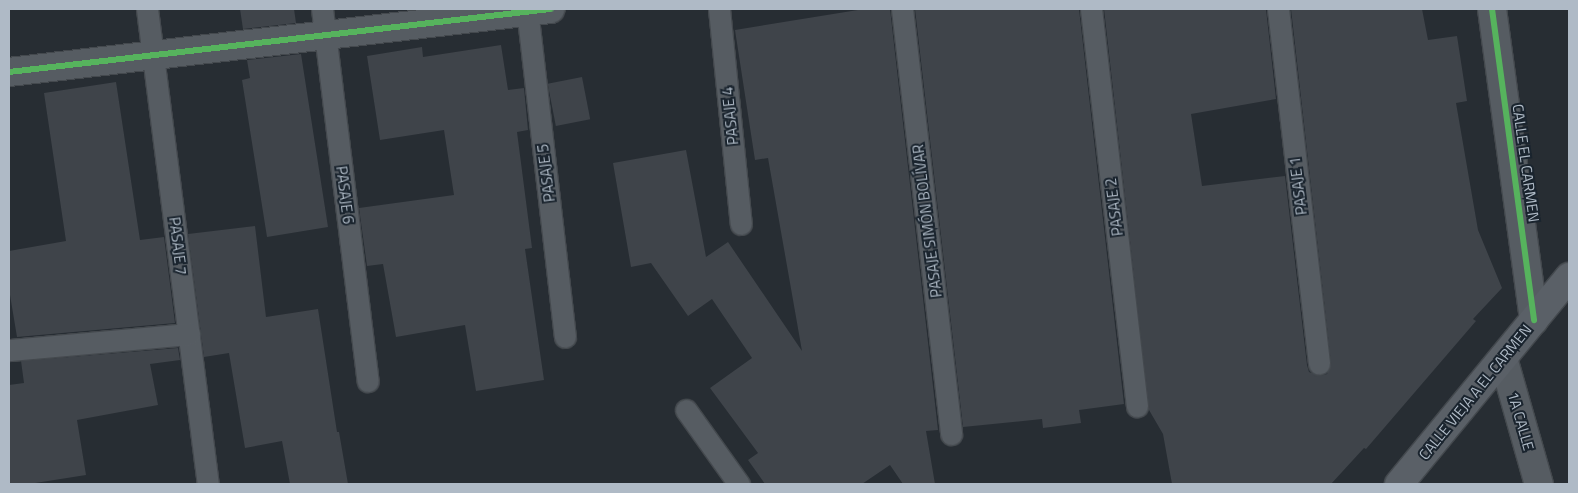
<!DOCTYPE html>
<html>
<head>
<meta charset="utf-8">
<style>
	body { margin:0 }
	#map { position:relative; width:1578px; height:493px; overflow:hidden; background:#272d33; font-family:"Titillium Web",sans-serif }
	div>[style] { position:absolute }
	.building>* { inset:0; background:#3f444a; transform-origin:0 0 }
	.roads { filter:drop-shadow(1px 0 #44494e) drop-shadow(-1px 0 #44494e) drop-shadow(0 1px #44494e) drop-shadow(0 -1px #44494e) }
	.lane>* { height:21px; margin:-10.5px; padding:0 10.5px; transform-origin:10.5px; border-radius:10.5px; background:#565c62 }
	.street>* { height:28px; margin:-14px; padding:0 14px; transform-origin:14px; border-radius:14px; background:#565c62 }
	.secondary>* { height:28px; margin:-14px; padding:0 14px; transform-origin:14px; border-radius:14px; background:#5a6067 }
	.cycleway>* { height:6px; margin:-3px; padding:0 3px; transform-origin:3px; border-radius:3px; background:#56b35d }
	span { translate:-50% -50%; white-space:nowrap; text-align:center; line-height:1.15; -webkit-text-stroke:4px #1a242e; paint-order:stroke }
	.street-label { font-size:15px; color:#afbac6 }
	.frame { position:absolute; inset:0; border:10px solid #afbac6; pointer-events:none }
</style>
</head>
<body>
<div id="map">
	<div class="building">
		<div style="clip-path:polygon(240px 9px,294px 9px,296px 23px,243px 29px)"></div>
		<div style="clip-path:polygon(864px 9px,890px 9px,938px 430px,926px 431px,935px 484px,903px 484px,890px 465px,862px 484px,765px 484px,748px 460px,758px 453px,710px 388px,752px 358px,712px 299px,688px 316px,651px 263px,631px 267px,613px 163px,686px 150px,706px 257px,728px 242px,802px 351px,768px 158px,755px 160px,735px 30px)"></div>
		<div style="clip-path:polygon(915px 9px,1079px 9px,1124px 404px,1079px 410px,1081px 423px,1043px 428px,1042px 419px,963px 427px)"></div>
		<div style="clip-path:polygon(1104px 9px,1266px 9px,1276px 99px,1191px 114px,1202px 186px,1285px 176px,1307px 365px,1309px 372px,1320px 376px,1327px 374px,1331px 363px,1291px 9px,1422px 9px,1428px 40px,1457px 36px,1467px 101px,1456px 103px,1478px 230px,1502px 288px,1473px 319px,1476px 321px,1366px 449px,1364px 448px,1331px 484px,1172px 484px,1163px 434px,1149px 410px)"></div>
		<div style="clip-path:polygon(501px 45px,508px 90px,524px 88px,528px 130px,517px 132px,532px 248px,525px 249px,544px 380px,476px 391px,465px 325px,396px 337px,383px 264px,367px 266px,359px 208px,454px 195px,444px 130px,380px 140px,367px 56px,422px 47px,423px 57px)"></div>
		<div style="clip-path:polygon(301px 54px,328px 227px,267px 237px,242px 80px,250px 78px,247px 60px)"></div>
		<div style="left:582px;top:77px;width:43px;height:35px;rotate:79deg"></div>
		<div style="clip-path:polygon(116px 82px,140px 240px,164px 237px,175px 323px,17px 337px,9px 289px,9px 251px,66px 241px,44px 93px)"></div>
		<div style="clip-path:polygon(255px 226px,266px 317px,318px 309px,337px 432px,339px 432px,348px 484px,290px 484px,282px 441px,245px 448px,229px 353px,204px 357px,188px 234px)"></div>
		<div style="clip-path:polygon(178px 348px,180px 360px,150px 364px,158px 405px,77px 420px,86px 475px,29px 484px,9px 484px,9px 385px,24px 383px,21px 361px)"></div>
	</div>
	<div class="roads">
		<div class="lane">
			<div style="left:147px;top:9px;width:479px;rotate:82.7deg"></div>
			<div style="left:322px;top:9px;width:375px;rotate:83deg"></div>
			<div style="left:527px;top:9px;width:330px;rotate:83.4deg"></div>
			<div style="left:719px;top:9px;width:216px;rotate:84.2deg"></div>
			<div style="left:902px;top:9px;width:428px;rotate:83.4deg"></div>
			<div style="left:1091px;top:9px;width:400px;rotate:83.4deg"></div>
			<div style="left:1278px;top:9px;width:357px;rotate:83.4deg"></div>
			<div style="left:9px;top:350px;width:181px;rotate:-5.1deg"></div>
			<div style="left:686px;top:410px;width:91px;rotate:54.4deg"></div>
		</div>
		<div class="street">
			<div style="left:1492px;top:9px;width:314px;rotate:82.3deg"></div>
			<div style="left:9px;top:72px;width:545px;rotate:-6.64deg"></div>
			<div style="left:1503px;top:358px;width:131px;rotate:74.1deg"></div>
		</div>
		<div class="secondary">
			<div style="left:1399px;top:484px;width:268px;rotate:-50.6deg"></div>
		</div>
	</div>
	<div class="cycleway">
		<div style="left:1492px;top:9px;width:314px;rotate:82.3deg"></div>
		<div style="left:9px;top:72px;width:545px;rotate:-6.64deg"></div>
	</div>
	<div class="street-label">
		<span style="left:730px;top:116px;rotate:-96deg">PASAJE 4</span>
		<span style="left:1526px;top:163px;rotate:82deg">CALLE EL CARMEN</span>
		<span style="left:546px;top:173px;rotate:-97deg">PASAJE 5</span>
		<span style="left:1298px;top:186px;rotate:-97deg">PASAJE 1</span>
		<span style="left:345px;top:195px;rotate:83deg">PASAJE 6</span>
		<span style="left:1114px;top:207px;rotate:-97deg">PASAJE 2</span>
		<span style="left:927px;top:221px;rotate:-97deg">PASAJE SIMÓN BOLÍVAR</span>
		<span style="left:178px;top:246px;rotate:83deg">PASAJE 7</span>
		<span style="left:1475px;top:392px;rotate:-51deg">CALLE VIEJA A EL CARMEN</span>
		<span style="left:1521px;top:421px;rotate:74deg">1A CALLE</span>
	</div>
	<div class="frame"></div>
</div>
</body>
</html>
